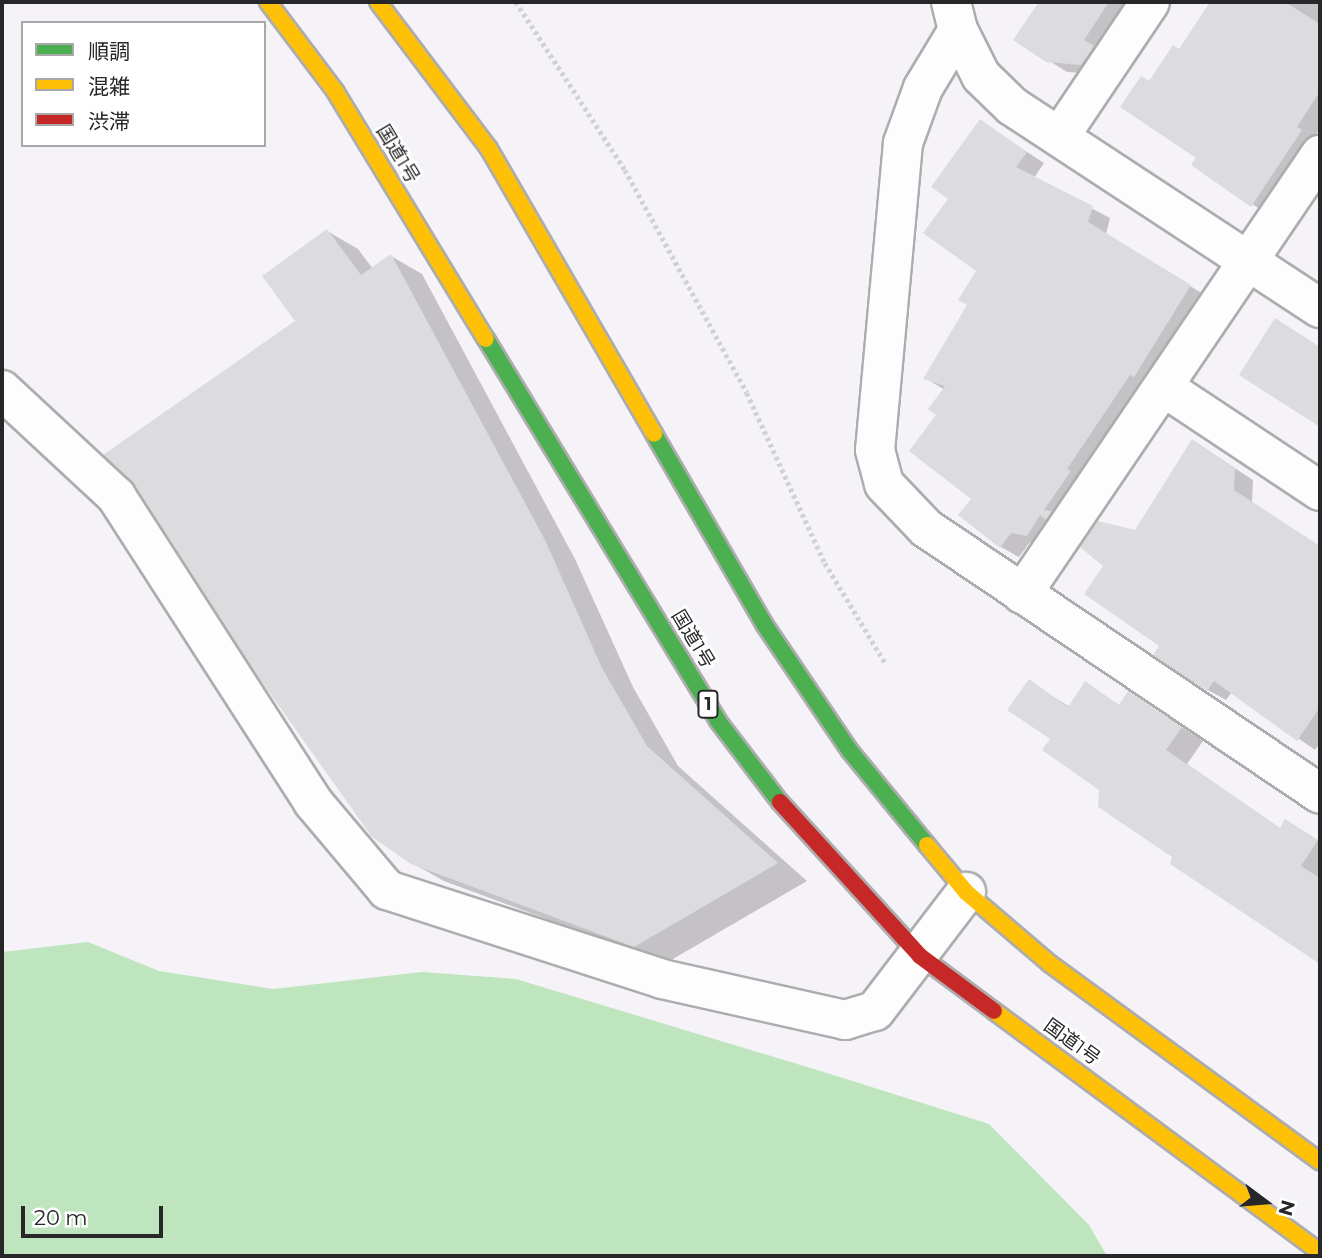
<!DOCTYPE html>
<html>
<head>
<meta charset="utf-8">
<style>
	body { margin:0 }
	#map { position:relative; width:1322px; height:1258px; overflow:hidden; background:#f5f3f7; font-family:Montserrat,"Noto Sans JP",sans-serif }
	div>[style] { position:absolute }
	.green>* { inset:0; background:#bfe5bf }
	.shadow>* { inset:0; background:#0003 }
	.building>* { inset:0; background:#dcdbde }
	.path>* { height:4.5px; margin-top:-2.25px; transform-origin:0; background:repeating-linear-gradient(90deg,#d1d1d2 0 3.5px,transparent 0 7px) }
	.roads { filter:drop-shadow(2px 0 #adacae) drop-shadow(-2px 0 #adacae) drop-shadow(0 2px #adacae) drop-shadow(0 -2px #adacae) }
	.street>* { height:38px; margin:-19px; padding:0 19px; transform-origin:19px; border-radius:19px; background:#fefdfe }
	.fast>* { height:16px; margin:-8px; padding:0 8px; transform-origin:8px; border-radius:8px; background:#4caf50 }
	.slow>* { height:16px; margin:-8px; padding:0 8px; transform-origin:8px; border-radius:8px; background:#ffc107 }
	.jam>* { height:16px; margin:-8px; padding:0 8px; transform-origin:8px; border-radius:8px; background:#c62828 }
	span { translate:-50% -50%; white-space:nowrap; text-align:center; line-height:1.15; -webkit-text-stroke:5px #fff; paint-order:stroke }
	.shield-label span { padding:2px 5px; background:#fff; border:2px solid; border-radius:5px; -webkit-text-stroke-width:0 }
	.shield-label { font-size:18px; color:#272628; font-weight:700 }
	.street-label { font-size:19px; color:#272628 }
	.frame { position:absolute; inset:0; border:4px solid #272628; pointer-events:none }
	.legend { position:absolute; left:21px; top:21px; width:245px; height:126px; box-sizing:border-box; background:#fff; border:2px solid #a9a8a9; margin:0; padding:9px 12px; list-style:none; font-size:21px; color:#272628 }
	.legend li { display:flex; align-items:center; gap:14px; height:35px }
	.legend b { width:35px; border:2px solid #a9a8a9 }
	.north { position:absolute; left:1231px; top:1167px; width:70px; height:70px; -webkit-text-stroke:5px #fff; paint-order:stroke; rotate:106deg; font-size:19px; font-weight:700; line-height:28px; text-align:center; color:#272628 }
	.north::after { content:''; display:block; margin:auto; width:24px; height:32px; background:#272628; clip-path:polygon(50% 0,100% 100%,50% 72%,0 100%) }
	.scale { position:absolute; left:21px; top:1206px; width:142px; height:32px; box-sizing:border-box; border:4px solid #272628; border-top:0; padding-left:9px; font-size:21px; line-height:24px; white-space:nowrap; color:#272628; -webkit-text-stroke:5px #fff; paint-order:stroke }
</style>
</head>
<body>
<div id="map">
	<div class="green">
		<div style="clip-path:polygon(88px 942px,159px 971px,273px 989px,422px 972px,516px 979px,827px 1073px,989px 1124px,1089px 1225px,1107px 1256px,2px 1256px,2px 952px)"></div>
	</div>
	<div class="shadow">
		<div style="clip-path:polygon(1041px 2px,1135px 2px,1101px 74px,1067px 72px,1016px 40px)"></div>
		<div style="clip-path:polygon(1212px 2px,1320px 2px,1320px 128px,1270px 216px,1194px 165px,1198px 158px,1150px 83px,1179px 51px)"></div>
		<div style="clip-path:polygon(980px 121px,1044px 163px,1034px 178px,1110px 218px,1106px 234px,1208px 297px,1045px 545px,1030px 542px,1019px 557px,1001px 547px,938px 415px,945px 390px,925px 378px,969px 304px,978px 271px,951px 198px)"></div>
		<div style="clip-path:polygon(327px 231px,358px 249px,373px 269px,391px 256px,422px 274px,575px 559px,633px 687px,678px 766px,807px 881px,666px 963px,444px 881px,412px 863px,297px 322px)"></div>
		<div style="clip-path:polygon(1210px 452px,1253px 480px,1252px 502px,1320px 547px,1320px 743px,1315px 750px,1232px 692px,1226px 700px,1208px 690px,1161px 646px,1136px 532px)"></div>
		<div style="clip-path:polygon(1029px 682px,1070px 707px,1085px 684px,1121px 706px,1129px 693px,1203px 741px,1187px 764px,1281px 829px,1308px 834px,1320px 842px,1320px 961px,1172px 863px,1175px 856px,1052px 739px)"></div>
	</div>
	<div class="building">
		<div style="clip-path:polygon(1039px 2px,1109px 2px,1084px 40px,1094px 46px,1081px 65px,1046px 62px,1013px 40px)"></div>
		<div style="clip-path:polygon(1210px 2px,1285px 2px,1320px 24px,1320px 91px,1297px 127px,1302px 130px,1251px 207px,1191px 165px,1196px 158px,1120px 107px,1141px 76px,1149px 81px,1173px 45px,1179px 49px)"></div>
		<div style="clip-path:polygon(980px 119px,1027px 152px,1016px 167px,1093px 206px,1088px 222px,1191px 285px,1134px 377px,1130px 375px,1067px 469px,1071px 471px,1044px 510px,1052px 511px,1046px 520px,1040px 515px,1027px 536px,1011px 533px,1000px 548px,958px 515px,971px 499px,909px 451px,936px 415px,928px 409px,945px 386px,923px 379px,967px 305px,958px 300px,976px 271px,923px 233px,948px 199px,931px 187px)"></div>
		<div style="clip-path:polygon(327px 229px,361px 275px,391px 254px,545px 540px,602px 668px,647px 746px,778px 863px,634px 947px,411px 864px,372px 837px,257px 675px,134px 484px,103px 455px,295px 321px,262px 276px)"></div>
		<div style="clip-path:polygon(1275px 318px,1320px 347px,1320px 427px,1239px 375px)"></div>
		<div style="clip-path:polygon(1192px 439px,1235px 468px,1234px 490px,1320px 546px,1320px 707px,1297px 741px,1214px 681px,1207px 691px,1153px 655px,1159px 646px,1084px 594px,1103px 566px,1080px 547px,1098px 521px,1135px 530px)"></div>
		<div style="clip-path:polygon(1029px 679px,1068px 707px,1085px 681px,1119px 705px,1128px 691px,1182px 727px,1166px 750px,1280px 828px,1285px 819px,1318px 840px,1301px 866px,1320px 878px,1320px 964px,1170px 864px,1172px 857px,1098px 807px,1099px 790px,1042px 750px,1050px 739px,1007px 710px)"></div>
	</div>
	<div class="path">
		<div style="left:516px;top:2px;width:200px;rotate:57deg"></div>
		<div style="left:625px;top:170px;width:254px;rotate:61.3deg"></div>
		<div style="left:747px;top:393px;width:187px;rotate:65.4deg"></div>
		<div style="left:825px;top:563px;width:118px;rotate:58.9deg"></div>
	</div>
	<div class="roads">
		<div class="street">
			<div style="left:951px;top:2px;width:29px;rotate:76deg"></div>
			<div style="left:958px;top:30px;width:51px;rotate:63.4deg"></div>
			<div style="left:981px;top:76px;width:43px;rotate:44.1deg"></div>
			<div style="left:1012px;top:106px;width:368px;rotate:33.3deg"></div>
			<div style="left:958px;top:30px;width:68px;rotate:121.1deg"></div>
			<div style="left:923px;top:88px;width:59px;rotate:110deg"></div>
			<div style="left:903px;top:143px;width:308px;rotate:95.2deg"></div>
			<div style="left:875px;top:450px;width:35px;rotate:75deg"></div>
			<div style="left:884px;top:484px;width:61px;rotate:46.3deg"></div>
			<div style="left:926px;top:528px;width:475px;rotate:34deg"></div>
			<div style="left:1060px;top:136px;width:161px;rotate:-56.1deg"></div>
			<div style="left:1165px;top:388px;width:186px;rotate:33.6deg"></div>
			<div style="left:2px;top:390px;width:156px;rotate:42.9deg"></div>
			<div style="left:116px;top:496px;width:364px;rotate:57.2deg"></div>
			<div style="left:313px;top:802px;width:115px;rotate:49.9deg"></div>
			<div style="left:387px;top:890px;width:289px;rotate:17.9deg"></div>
			<div style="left:662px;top:979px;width:188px;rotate:12.6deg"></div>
			<div style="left:845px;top:1020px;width:31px;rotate:-17deg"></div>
			<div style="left:875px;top:1011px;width:150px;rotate:-52.6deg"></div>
			<div style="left:1022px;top:594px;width:531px;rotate:-55.83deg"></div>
		</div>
		<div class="fast">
			<div style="left:486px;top:339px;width:447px;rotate:58.7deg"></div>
			<div style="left:718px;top:721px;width:102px;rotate:52.6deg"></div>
			<div style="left:654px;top:434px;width:220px;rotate:59.9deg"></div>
			<div style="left:764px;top:624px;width:153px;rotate:55.9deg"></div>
			<div style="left:850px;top:751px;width:122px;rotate:50.7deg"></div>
		</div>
		<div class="slow">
			<div style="left:268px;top:2px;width:111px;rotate:53deg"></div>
			<div style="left:335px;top:91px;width:290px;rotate:58.7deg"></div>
			<div style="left:378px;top:2px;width:184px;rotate:52.9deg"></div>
			<div style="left:489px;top:149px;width:329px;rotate:59.9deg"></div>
			<div style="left:927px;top:845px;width:61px;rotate:50.3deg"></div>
			<div style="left:966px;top:892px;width:109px;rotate:40.5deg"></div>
			<div style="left:1049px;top:963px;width:336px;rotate:36.2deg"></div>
			<div style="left:994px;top:1011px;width:405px;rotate:36.5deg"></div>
		</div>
		<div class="jam">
			<div style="left:780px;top:802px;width:208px;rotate:47.7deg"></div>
			<div style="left:920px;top:956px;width:92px;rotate:36.6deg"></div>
		</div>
	</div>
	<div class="shield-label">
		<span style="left:708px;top:704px">1</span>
	</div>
	<div class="street-label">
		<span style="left:398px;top:154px;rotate:59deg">国道1号</span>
		<span style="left:693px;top:639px;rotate:59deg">国道1号</span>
		<span style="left:1072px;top:1042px;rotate:36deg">国道1号</span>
	</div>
	<div class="frame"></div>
	<ul class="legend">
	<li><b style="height:9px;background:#4caf50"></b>順調</li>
	<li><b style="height:9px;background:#ffc107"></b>混雑</li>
	<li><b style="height:9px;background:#c62828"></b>渋滞</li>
	</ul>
	<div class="north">N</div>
	<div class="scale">20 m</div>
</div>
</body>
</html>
